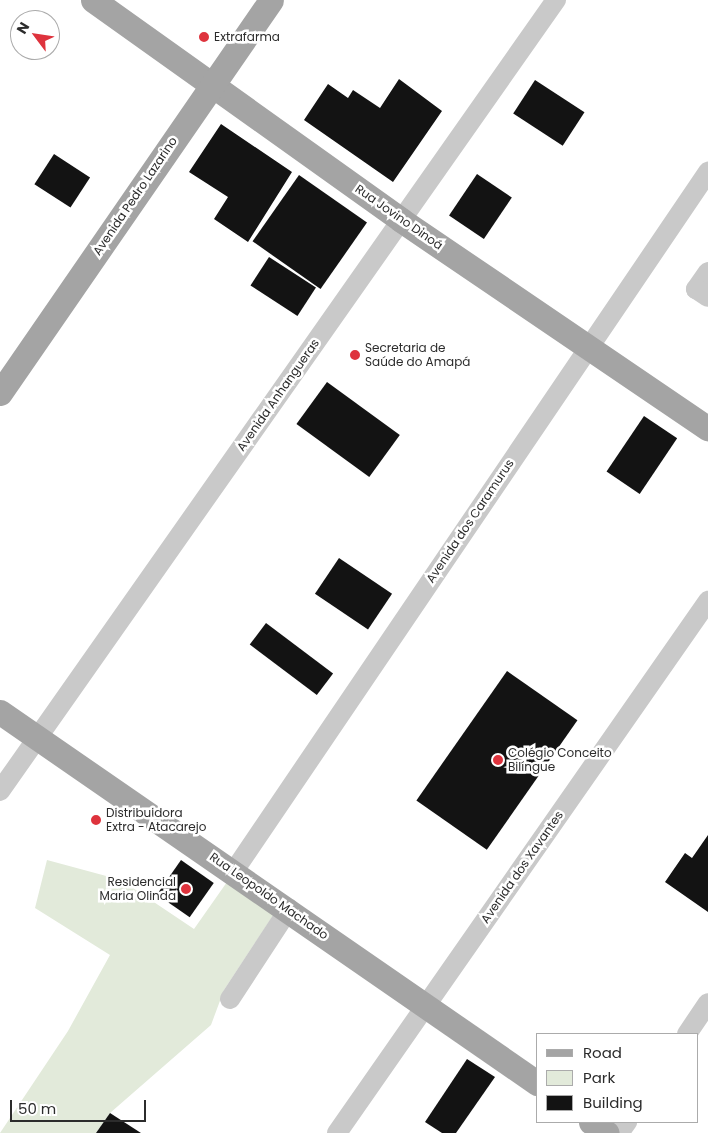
<!DOCTYPE html>
<html>
<head>
<meta charset="utf-8">
<style>
	body { margin:0 }
	#map { position:relative; width:708px; height:1133px; overflow:hidden; background:#fff; font-family:Poppins,sans-serif }
	div>[style] { position:absolute }
	.green>* { inset:0; background:#e2eada }
	.building>* { inset:0; background:#131313; transform-origin:0 0 }
	.minor>* { height:20px; margin:-10px; padding:0 10px; transform-origin:10px; border-radius:10px; background:#c9c9c9 }
	.major>* { height:25px; margin:-12.5px; padding:0 12.5px; transform-origin:12.5px; border-radius:12.5px; background:#a4a4a4 }
	.dots>* { width:14px; height:14px; translate:-50% -50%; box-sizing:border-box; border:2px solid #fff; border-radius:50% }
	span { translate:-50% -50%; white-space:nowrap; text-align:center; line-height:1.15; -webkit-text-stroke:5px #fff; paint-order:stroke }
	.poi-label { font-size:12px; color:#2c2c2c }
	.left { translate:0 -50%; text-align:left }
	.right { translate:-100% -50%; text-align:right }
	.street-label { font-size:12px; color:#2c2c2c }
	.legend { position:absolute; left:536px; top:1033px; width:162px; height:90px; box-sizing:border-box; background:#fff; border:1px solid #ababab; margin:0; padding:6px 9px; list-style:none; font-size:15px; color:#2c2c2c }
	.legend li { display:flex; align-items:center; gap:10px; height:25px }
	.legend b { width:25px; border:1px solid #ababab }
	.north { position:absolute; left:10px; top:10px; width:50px; height:50px; box-sizing:border-box; background:#fff; border:1px solid #ababab; border-radius:50%; rotate:301deg; font-size:14px; font-weight:700; line-height:20px; text-align:center; color:#2c2c2c }
	.north::after { content:''; display:block; margin:auto; width:18px; height:22px; background:#de333d; clip-path:polygon(50% 0,100% 100%,50% 72%,0 100%) }
	.scale { position:absolute; left:10px; top:1100px; width:136px; height:22px; box-sizing:border-box; border:2px solid #2c2c2c; border-top:0; padding-left:6px; font-size:15px; line-height:18px; white-space:nowrap; color:#2c2c2c; -webkit-text-stroke:4px #fff; paint-order:stroke }
</style>
</head>
<body>
<div id="map">
	<div class="green">
		<div style="clip-path:polygon(47px 860px,121px 880px,194px 929px,227px 882px,274px 914px,224px 990px,211px 1025px,110px 1113px,96px 1133px,0 1133px,68px 1031px,110px 955px,35px 908px)"></div>
	</div>
	<div class="building">
		<div style="clip-path:polygon(399px 79px,442px 111px,393px 182px,304px 120px,328px 84px,348px 98px,353px 90px,380px 108px)"></div>
		<div style="left:535px;top:80px;width:59px;height:40px;rotate:33deg"></div>
		<div style="clip-path:polygon(221px 124px,292px 172px,248px 242px,214px 219px,228px 197px,189px 172px)"></div>
		<div style="left:54px;top:154px;width:43px;height:36px;rotate:33deg"></div>
		<div style="left:477px;top:174px;width:42px;height:50px;rotate:34deg"></div>
		<div style="left:299px;top:175px;width:83px;height:81px;rotate:35deg"></div>
		<div style="left:269px;top:257px;width:56px;height:34px;rotate:33deg"></div>
		<div style="left:327px;top:382px;width:90px;height:52px;rotate:36deg"></div>
		<div style="left:644px;top:416px;width:40px;height:67px;rotate:34deg"></div>
		<div style="left:339px;top:558px;width:64px;height:43px;rotate:34deg"></div>
		<div style="left:266px;top:623px;width:84px;height:27px;rotate:37deg"></div>
		<div style="left:507px;top:671px;width:86px;height:158px;rotate:35deg"></div>
		<div style="clip-path:polygon(708px 835px,708px 912px,665px 882px,685px 853px,692px 858px)"></div>
		<div style="left:181px;top:860px;width:40px;height:42px;rotate:35deg"></div>
		<div style="clip-path:polygon(467px 1059px,495px 1077px,456px 1133px,442px 1133px,425px 1122px)"></div>
		<div style="clip-path:polygon(110px 1113px,141px 1133px,96px 1133px)"></div>
	</div>
	<div class="minor">
		<div style="left:708px;top:272px;width:21px;rotate:125deg"></div>
		<div style="left:696px;top:289px;width:14px;rotate:34deg"></div>
		<div style="left:0;top:791px;width:967px;rotate:-54.9deg"></div>
		<div style="left:234px;top:871px;width:845px;rotate:-55.86deg"></div>
		<div style="left:230px;top:999px;width:108px;rotate:-56.8deg"></div>
		<div style="left:687px;top:1034px;width:37px;rotate:-56deg"></div>
		<div style="left:337px;top:1133px;width:649px;rotate:-55.11deg"></div>
		<div style="left:619px;top:1133px;width:14px;rotate:-54deg"></div>
	</div>
	<div class="major">
		<div style="left:93px;top:0;width:379px;rotate:35.5deg"></div>
		<div style="left:401px;top:220px;width:371px;rotate:34.2deg"></div>
		<div style="left:0;top:393px;width:477px;rotate:-55.4deg"></div>
		<div style="left:0;top:712px;width:653px;rotate:34.64deg"></div>
		<div style="left:591px;top:1122px;width:19px;rotate:35deg"></div>
	</div>
	<div class="dots">
		<div style="left:204px;top:37px;background:#de333d"></div>
		<div style="left:355px;top:355px;background:#de333d"></div>
		<div style="left:498px;top:760px;background:#de333d"></div>
		<div style="left:96px;top:820px;background:#de333d"></div>
		<div style="left:186px;top:889px;background:#de333d"></div>
	</div>
	<div class="poi-label">
		<span class="left" style="left:214px;top:37px">Extrafarma</span>
		<span class="left" style="left:365px;top:355px">Secretaria de<br>Saúde do Amapá</span>
		<span class="left" style="left:508px;top:760px">Colégio Conceito<br>Bilíngue</span>
		<span class="left" style="left:106px;top:820px">Distribuidora<br>Extra - Atacarejo</span>
		<span class="right" style="left:176px;top:889px">Residencial<br>Maria Olinda</span>
	</div>
	<div class="street-label">
		<span style="left:135px;top:196px;rotate:-56deg">Avenida Pedro Lazarino</span>
		<span style="left:399px;top:217px;rotate:35deg">Rua Jovino Dinoá</span>
		<span style="left:278px;top:395px;rotate:-55deg">Avenida Anhangueras</span>
		<span style="left:470px;top:521px;rotate:-56deg">Avenida dos Caramurus</span>
		<span style="left:522px;top:867px;rotate:-55deg">Avenida dos Xavantes</span>
		<span style="left:269px;top:896px;rotate:35deg">Rua Leopoldo Machado</span>
	</div>
	<ul class="legend">
	<li><b style="height:6px;background:#a4a4a4"></b>Road</li>
	<li><b style="height:14px;background:#e2eada"></b>Park</li>
	<li><b style="height:14px;background:#131313"></b>Building</li>
	</ul>
	<div class="north">N</div>
	<div class="scale">50 m</div>
</div>
</body>
</html>
